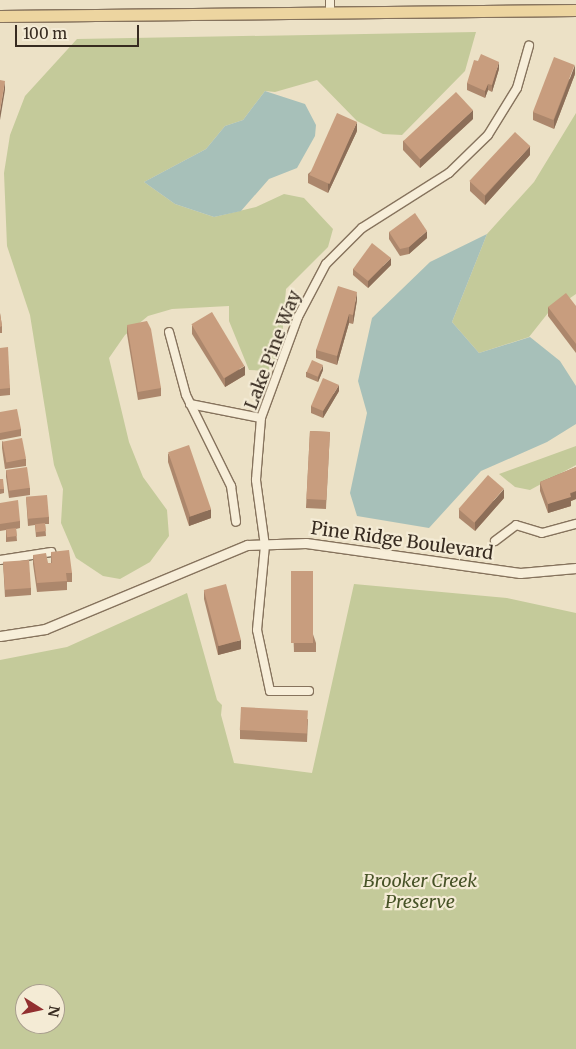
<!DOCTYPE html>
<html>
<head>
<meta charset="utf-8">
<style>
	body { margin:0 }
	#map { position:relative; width:576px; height:1049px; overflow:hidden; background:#ece1c6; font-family:Merriweather,serif }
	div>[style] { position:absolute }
	.green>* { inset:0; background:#c4ca9a }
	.water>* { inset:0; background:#a7c0b9 }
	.roads { filter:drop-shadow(1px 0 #86735d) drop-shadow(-1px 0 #86735d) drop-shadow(0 1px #86735d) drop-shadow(0 -1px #86735d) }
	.minor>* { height:8px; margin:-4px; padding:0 4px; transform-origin:4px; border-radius:4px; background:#f7eed9 }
	.tertiary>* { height:9px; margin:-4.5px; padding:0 4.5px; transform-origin:4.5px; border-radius:4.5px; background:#f7eed9 }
	.primary>* { height:11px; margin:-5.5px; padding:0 5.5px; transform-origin:5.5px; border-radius:5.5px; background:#edd5a0 }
	.wall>* { inset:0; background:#ac876c; transform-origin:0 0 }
	.shaded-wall>* { inset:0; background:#8c6e58 }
	.building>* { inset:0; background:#c89d7e; transform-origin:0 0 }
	span { translate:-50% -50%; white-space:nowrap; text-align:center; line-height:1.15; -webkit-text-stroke:4.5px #f4ebd5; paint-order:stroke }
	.street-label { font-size:18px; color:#372b20 }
	.park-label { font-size:18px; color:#475327; font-style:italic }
	.north { position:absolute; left:15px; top:984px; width:50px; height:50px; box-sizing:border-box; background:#f4ebd5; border:1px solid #a89e8d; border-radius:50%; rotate:100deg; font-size:14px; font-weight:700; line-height:20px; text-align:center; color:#372b20 }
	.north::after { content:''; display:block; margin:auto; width:18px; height:22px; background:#923030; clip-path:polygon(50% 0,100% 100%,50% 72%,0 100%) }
	.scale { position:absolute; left:15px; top:25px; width:124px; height:22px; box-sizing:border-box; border:2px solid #372b20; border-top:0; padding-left:6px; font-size:15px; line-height:18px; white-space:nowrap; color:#372b20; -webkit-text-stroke:4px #f4ebd5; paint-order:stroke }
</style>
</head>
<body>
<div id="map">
	<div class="green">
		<div style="clip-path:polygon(476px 32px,465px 71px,402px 135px,383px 134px,357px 121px,317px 80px,275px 92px,265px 91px,243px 120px,225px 126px,206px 149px,144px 182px,175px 204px,214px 217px,256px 207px,284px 194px,304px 198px,333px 229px,328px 247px,286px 289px,281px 350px,268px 371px,249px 370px,229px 321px,229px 306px,172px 309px,148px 316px,125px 335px,109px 358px,129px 442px,143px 477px,167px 510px,169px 536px,150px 562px,120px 579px,103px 576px,76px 558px,61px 523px,63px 489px,54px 465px,30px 315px,7px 246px,4px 173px,10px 135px,25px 96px,77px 39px)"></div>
		<div style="clip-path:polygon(576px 113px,576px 294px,548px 313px,529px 337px,479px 353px,452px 322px,487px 234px,534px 182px)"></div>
		<div style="clip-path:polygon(576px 446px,576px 465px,530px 490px,515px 487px,499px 474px)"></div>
		<div style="clip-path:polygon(evenodd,354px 584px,507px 598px,576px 613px,576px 1049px,0 1049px,0 660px,67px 647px,187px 593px,217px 700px,222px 705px,221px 715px,234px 763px,312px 773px,354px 584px,25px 994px,55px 994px,55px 1024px,25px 1024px,25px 994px)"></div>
	</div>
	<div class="water">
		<div style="clip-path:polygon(265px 91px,305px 104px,316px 125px,315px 136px,297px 168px,269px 179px,241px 211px,214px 217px,175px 204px,144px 182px,206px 149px,225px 126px,243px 120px)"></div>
		<div style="clip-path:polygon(487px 234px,452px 322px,479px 353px,530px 337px,560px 361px,576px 386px,576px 424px,547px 442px,481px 471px,429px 528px,357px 516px,350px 493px,367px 413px,358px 381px,372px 318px,430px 262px)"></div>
	</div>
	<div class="roads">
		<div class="minor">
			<div style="left:330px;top:0;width:13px;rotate:90deg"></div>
			<div style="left:169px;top:332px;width:65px;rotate:74.9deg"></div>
			<div style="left:186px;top:395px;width:102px;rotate:63.7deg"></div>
			<div style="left:231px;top:486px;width:36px;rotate:82deg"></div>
			<div style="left:190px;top:404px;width:72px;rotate:11.2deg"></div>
			<div style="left:495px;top:541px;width:26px;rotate:-37deg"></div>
			<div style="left:516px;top:525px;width:27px;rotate:17deg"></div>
			<div style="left:542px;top:533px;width:35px;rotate:-15deg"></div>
			<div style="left:0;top:560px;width:52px;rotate:-8.9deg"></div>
			<div style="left:309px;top:691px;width:39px;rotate:180deg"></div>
			<div style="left:270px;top:691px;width:62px;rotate:-102deg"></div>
			<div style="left:257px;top:630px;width:84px;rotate:-84.6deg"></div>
			<div style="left:265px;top:546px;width:67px;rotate:-97.8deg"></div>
			<div style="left:256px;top:480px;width:62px;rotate:-85.4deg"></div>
			<div style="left:261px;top:418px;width:108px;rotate:-69.9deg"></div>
			<div style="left:298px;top:317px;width:60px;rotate:-62.2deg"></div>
			<div style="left:326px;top:264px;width:51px;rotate:-45deg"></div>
			<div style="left:362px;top:228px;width:103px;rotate:-32.3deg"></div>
			<div style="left:449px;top:173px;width:54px;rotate:-44.3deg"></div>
			<div style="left:488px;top:135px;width:55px;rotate:-58.3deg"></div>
			<div style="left:517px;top:88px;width:44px;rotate:-74.1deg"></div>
		</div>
		<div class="tertiary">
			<div style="left:0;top:636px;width:46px;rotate:-8.8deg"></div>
			<div style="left:45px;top:629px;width:219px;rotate:-22.6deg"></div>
			<div style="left:247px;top:545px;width:59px;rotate:-1.9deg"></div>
			<div style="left:306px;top:543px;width:216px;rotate:8deg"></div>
			<div style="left:520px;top:573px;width:56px;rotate:-5.1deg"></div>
		</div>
		<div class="primary">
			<div style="left:0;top:16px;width:576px;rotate:-0.6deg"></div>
		</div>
	</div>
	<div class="wall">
		<div style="clip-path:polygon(499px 69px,492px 92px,488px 90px,485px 98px,467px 90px,467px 83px)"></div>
		<div style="clip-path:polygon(575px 74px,554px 129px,533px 120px,533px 112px)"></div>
		<div style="clip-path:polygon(473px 119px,420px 168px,403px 150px,403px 141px)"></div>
		<div style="clip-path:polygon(357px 131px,328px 193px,308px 183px,308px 174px)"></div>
		<div style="clip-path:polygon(530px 155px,485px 205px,470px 191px,470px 182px)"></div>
		<div style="clip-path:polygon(389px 232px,427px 238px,409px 254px,400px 256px,389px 239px)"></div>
		<div style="clip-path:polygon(391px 265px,368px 288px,353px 275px,353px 269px)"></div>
		<div style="clip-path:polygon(357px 300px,353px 324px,349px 323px,337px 365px,316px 358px,316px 350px)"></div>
		<div style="clip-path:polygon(576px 306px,576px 353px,548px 316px,548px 307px)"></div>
		<div style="clip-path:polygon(0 313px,2px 326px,2px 333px,0 333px)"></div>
		<div style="clip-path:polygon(127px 325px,161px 388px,161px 396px,138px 400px,127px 334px)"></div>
		<div style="clip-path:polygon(192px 325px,245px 375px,225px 387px,192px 334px)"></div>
		<div style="clip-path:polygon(0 348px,10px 388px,10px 395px,0 396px)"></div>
		<div style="clip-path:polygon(323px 370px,318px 382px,306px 377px,306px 372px)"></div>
		<div style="clip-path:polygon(339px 391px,323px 418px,311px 413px,311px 406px)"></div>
		<div style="clip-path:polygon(0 412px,21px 429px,21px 436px,0 440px)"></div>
		<div style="left:310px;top:431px;width:20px;height:77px;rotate:3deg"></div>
		<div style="clip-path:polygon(2px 441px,26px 459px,26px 466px,5px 469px,2px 448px)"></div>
		<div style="clip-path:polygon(168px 453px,211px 518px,189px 526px,168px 462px)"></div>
		<div style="clip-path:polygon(576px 467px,576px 499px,571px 501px,571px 506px,548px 513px,540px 491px,540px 482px)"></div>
		<div style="clip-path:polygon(6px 470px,30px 488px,30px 495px,9px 498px,6px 477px)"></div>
		<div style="clip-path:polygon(0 479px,4px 489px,4px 493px,0 494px)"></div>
		<div style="clip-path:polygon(26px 497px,49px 517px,49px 524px,45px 524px,46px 536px,36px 537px,35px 525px,28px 526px)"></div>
		<div style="clip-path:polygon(504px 498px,475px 531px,459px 518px,459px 509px)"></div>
		<div style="clip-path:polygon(0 503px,20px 521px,20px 528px,16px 529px,17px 541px,6px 542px,6px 530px,0 531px)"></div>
		<div style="clip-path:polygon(51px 552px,72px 573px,72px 582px,67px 582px,67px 590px,37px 592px,33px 564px,33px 555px,48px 563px,51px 563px)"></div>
		<div style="clip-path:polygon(3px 562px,31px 588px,31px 595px,5px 597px)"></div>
		<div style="clip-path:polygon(291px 571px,316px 643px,316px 652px,294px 652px)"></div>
		<div style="clip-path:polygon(204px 590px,241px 649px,218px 655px,204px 599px)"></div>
		<div style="clip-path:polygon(308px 719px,307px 742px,240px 739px,240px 730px)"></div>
	</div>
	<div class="shaded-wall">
		<div style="clip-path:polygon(499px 62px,499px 69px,492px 92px,492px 85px)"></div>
		<div style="clip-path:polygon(575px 65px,575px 74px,554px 129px,554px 120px)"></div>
		<div style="clip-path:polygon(5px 81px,5px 90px,0 120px,0 111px)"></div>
		<div style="clip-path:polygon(488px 84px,488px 90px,485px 98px,485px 91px)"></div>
		<div style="clip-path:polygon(473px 110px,473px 119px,420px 168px,420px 159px)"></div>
		<div style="clip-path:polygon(357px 122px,357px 131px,328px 193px,328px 184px)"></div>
		<div style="clip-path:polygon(530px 146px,530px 155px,485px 205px,485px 196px)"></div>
		<div style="clip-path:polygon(427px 231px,427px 238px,409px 254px,409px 247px)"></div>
		<div style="clip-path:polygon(391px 258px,391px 265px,368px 288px,368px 281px)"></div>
		<div style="clip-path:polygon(357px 292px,357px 300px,353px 324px,353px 315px)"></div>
		<div style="clip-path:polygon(349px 314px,349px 323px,337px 365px,337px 356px)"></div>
		<div style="clip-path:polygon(323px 365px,323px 370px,318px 382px,318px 378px)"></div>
		<div style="clip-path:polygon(245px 366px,245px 375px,225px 387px,225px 378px)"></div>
		<div style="clip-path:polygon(339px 385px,339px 391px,323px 418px,323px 411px)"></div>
		<div style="clip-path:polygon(504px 489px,504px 498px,475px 531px,475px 522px)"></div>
		<div style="clip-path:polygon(576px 491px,576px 499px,571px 501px,571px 506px,548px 513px,548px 504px)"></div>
		<div style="clip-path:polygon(211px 509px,211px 518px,189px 526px,189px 517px)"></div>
		<div style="clip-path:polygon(241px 640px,241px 649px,218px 655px,218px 646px)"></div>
	</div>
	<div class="building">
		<div style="clip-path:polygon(481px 54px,499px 62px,492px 85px,488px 84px,485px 91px,467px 83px,474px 60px,478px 61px)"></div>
		<div style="left:554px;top:57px;width:22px;height:59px;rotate:21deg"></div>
		<div style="clip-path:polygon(0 80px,5px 81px,0 111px)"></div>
		<div style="left:456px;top:92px;width:25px;height:72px;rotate:47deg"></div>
		<div style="left:337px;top:113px;width:22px;height:68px;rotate:24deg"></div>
		<div style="left:515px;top:132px;width:21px;height:67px;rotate:43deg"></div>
		<div style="clip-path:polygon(415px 213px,427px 231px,409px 247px,400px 249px,389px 232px)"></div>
		<div style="clip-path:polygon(372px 243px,391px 258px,368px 281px,353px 269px)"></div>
		<div style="clip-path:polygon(338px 286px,357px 292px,353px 315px,349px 314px,337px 356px,316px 350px)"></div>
		<div style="clip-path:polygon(566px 293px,576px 306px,576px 344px,548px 307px)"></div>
		<div style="left:212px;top:312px;width:63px;height:24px;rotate:59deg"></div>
		<div style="clip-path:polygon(0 313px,2px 326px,0 327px)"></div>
		<div style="clip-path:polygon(147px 321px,151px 329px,161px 388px,138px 392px,127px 325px)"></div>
		<div style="clip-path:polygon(8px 347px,10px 388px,0 389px,0 348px)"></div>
		<div style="left:312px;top:360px;width:12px;height:13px;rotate:24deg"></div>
		<div style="clip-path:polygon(323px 378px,339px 385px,323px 411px,311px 406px)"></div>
		<div style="clip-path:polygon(17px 409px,21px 429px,0 433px,0 412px)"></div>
		<div style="left:310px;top:431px;width:20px;height:68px;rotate:3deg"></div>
		<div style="left:22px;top:438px;width:21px;height:20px;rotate:79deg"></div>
		<div style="left:189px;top:445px;width:68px;height:22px;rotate:71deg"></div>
		<div style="left:27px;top:467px;width:21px;height:21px;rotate:82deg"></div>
		<div style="clip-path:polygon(576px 467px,576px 491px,570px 493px,571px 497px,548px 504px,540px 482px)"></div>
		<div style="left:488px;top:475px;width:21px;height:45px;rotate:41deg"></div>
		<div style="clip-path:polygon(0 479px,3px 479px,4px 489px,0 489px)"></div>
		<div style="left:47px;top:495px;width:22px;height:21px;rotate:85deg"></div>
		<div style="clip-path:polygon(18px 500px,20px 521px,0 524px,0 503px)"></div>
		<div style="left:45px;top:523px;width:8px;height:10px;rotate:83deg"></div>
		<div style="left:16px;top:528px;width:8px;height:10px;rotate:83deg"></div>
		<div style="clip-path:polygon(69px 550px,72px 573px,66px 573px,67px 581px,37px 583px,33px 555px,46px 553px,48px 563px,52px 563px,51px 552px)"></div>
		<div style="left:29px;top:560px;width:28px;height:26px;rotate:86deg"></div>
		<div style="left:291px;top:571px;width:22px;height:72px"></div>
		<div style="left:226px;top:584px;width:58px;height:23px;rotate:75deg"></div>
		<div style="left:241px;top:707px;width:67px;height:23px;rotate:3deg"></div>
	</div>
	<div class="street-label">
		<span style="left:273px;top:350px;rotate:-69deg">Lake Pine Way</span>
		<span style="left:402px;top:541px;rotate:8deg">Pine Ridge Boulevard</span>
	</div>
	<div class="park-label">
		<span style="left:420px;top:892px">Brooker Creek<br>Preserve</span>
	</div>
	<div class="north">N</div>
	<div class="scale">100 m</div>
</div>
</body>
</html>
